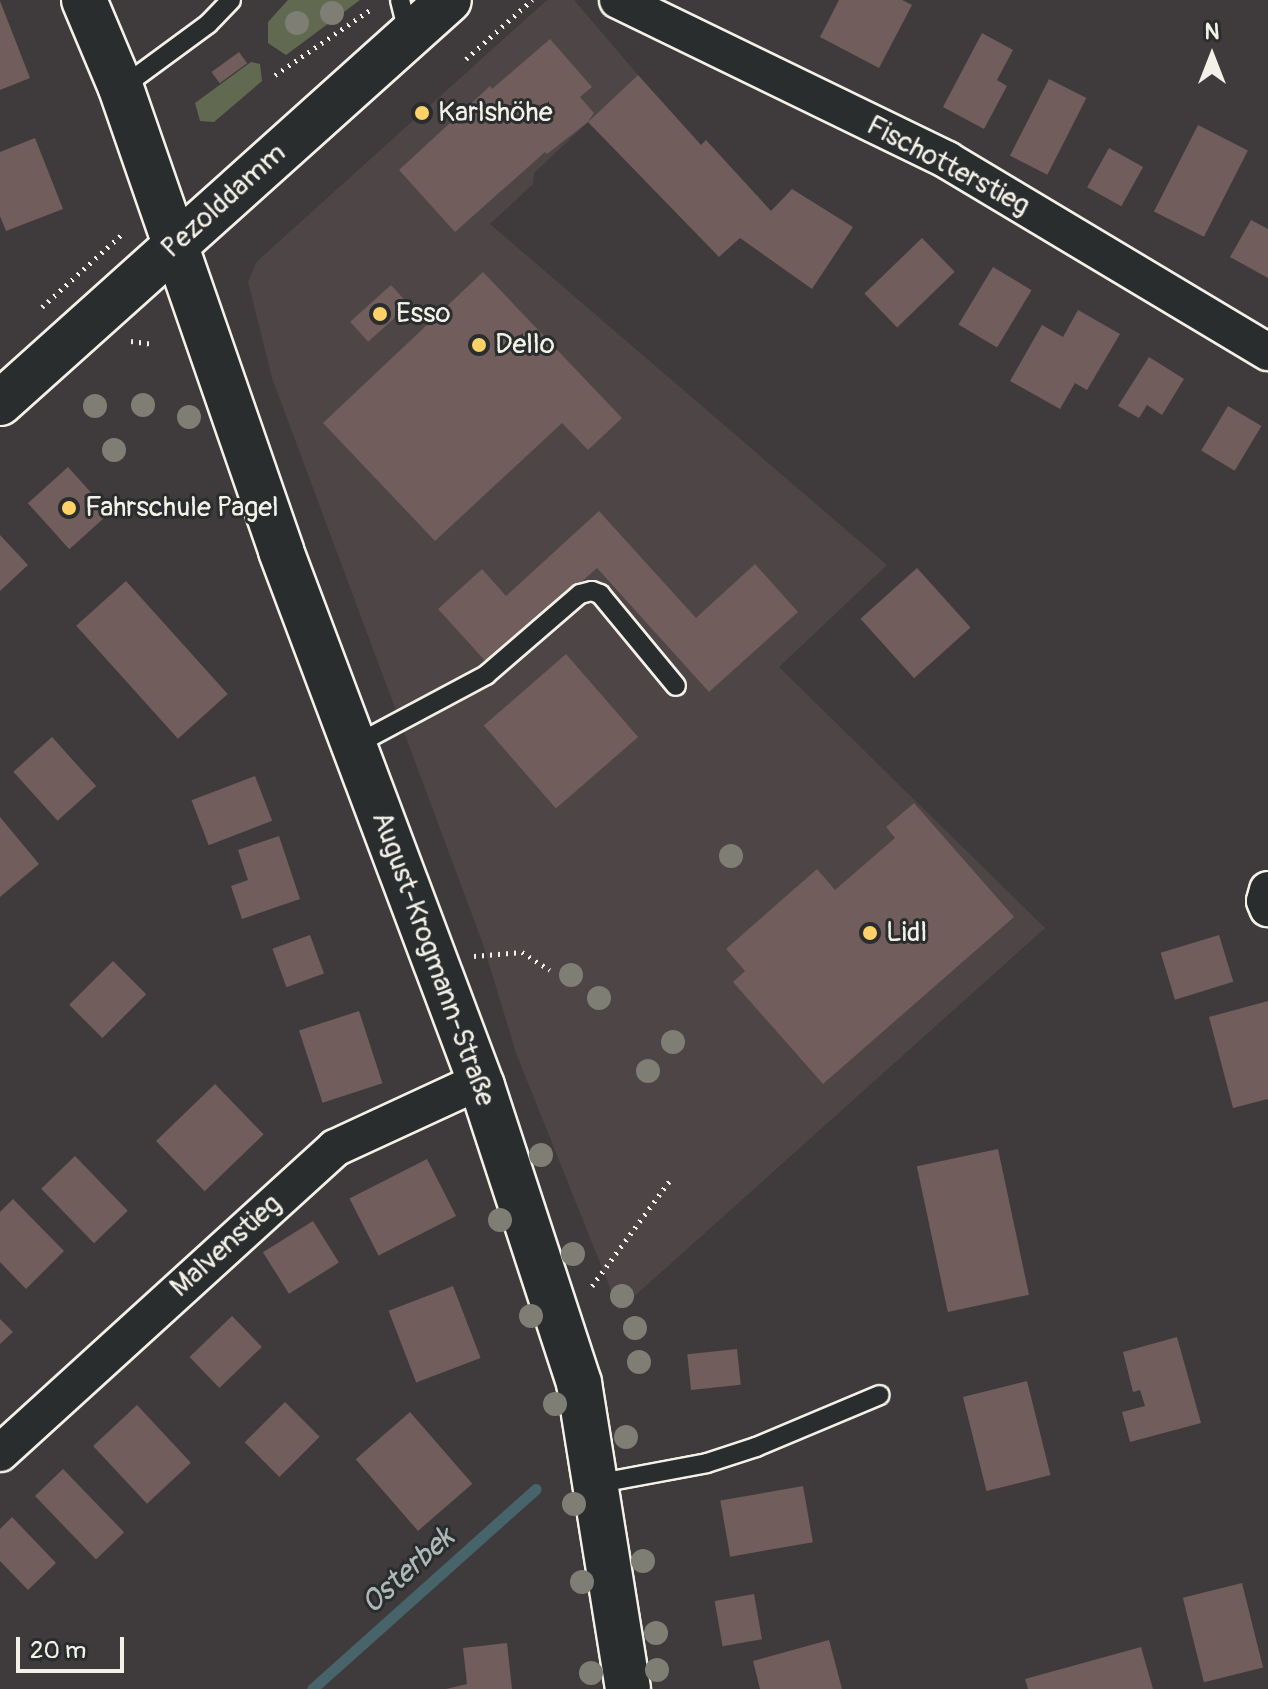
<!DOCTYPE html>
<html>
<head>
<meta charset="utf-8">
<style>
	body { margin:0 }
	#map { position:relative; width:1268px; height:1689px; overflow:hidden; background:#3f3b3c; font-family:Pangolin,sans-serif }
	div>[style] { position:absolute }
	.built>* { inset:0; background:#4e4546 }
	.green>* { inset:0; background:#616a50 }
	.stream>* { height:11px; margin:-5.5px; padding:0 5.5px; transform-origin:5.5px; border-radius:5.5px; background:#46646a }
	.building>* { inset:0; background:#705d5c; transform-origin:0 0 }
	.path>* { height:5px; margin-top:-2.5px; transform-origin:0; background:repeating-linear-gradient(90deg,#f4f1e8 0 2px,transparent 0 8px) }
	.roads { filter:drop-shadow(2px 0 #f4f1e8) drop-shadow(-2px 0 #f4f1e8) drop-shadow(0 2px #f4f1e8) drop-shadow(0 -2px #f4f1e8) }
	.service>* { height:18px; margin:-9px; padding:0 9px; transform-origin:9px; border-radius:9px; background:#2a2d2e }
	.minor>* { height:36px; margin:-18px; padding:0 18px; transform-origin:18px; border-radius:18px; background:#2a2d2e }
	.tertiary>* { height:44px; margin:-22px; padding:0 22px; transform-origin:22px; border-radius:22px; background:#2a2d2e }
	.secondary>* { height:44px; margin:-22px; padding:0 22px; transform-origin:22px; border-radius:22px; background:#2a2d2e }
	.trees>* { width:24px; height:24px; margin:-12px; border-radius:50%; background:#7e7e75 }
	.dots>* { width:22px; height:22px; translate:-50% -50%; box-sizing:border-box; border:4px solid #2a2d2e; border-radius:50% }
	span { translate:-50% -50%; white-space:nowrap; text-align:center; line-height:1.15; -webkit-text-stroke:6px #2a2d2e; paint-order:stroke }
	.poi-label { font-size:28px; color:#f4f1e8 }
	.left { translate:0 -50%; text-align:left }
	.street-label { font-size:28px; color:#f4f1e8 }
	.water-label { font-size:30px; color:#aeb9b6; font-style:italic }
	.north { position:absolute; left:1172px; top:16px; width:80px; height:80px; -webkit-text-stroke:6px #2a2d2e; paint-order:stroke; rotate:0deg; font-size:22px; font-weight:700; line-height:32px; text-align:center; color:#f4f1e8 }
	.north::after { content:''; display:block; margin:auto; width:28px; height:36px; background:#f4f1e8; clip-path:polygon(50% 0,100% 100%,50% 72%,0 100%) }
	.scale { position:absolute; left:16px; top:1637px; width:108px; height:36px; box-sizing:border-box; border:4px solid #f4f1e8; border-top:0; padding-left:10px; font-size:24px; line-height:28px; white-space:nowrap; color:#f4f1e8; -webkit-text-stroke:6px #2a2d2e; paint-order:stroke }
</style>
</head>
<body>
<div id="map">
	<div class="built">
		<div style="clip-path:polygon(547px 0,574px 0,638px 75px,534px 173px,533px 184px,490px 224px,887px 565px,779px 667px,1045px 928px,619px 1310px,516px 1053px,483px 944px,272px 378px,248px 282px,256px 263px,264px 255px)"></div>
	</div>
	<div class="green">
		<div style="clip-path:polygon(288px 0,360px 0,286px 55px,268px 43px,268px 22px)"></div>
		<div style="clip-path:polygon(251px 62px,260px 64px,262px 81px,214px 122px,200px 121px,195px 103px)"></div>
	</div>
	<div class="stream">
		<div style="left:312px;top:1689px;width:300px;rotate:-41.8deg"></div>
	</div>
	<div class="building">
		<div style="clip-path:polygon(839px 0,902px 0,912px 5px,879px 68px,820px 37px)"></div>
		<div style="clip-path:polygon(0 1px,30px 78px,0 90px)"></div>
		<div style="clip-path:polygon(982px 33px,1013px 50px,997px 80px,1007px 86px,984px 129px,943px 107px)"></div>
		<div style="clip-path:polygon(550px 39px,592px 87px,580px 97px,594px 113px,588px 122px,638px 75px,701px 145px,706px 140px,771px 211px,792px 189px,853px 227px,812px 289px,740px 238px,719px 257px,588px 122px,547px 154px,545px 152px,455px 232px,399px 170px,490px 86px,492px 89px)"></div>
		<div style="left:239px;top:52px;width:14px;height:34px;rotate:54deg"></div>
		<div style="left:1049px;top:79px;width:42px;height:86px;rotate:27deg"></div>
		<div style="left:1198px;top:125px;width:56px;height:97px;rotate:27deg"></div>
		<div style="clip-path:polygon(35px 138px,63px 209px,6px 231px,0 216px,0 152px)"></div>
		<div style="left:1109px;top:148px;width:39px;height:45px;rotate:29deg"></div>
		<div style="clip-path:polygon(1251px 220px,1268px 229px,1268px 278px,1230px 257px)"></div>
		<div style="left:922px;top:238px;width:47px;height:80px;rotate:46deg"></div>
		<div style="left:993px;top:267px;width:45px;height:67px;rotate:31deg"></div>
		<div style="clip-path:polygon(483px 272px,622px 418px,588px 450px,562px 423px,435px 541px,323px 423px)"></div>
		<div style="left:391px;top:285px;width:27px;height:55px;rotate:48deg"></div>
		<div style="clip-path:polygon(1078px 310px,1120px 334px,1087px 390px,1075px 383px,1060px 409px,1010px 381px,1042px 325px,1063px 337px)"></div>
		<div style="clip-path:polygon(1149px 357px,1184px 379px,1162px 415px,1147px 405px,1139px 418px,1118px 406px)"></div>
		<div style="left:1228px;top:406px;width:39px;height:52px;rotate:31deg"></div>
		<div style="left:68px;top:467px;width:62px;height:54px;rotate:48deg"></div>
		<div style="clip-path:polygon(599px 511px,696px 618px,755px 564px,798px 612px,709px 692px,597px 568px,489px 665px,438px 609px,482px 569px,506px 596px)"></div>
		<div style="clip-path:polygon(0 535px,28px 565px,0 591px)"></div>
		<div style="left:917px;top:568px;width:80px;height:76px;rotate:48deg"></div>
		<div style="left:126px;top:581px;width:152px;height:67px;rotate:48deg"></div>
		<div style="left:566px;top:654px;width:110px;height:109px;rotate:49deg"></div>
		<div style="left:52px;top:737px;width:66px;height:52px;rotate:48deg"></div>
		<div style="left:255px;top:776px;width:48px;height:68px;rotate:69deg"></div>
		<div style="clip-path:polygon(914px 803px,1014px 917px,823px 1084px,733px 982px,745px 971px,726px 949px,817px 869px,835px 890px,895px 838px,886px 827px)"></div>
		<div style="clip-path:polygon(0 817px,39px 864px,0 897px)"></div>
		<div style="clip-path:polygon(279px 836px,300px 899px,242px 919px,231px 886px,248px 880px,238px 850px)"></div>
		<div style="left:310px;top:935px;width:41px;height:40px;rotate:70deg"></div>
		<div style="left:1219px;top:935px;width:49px;height:61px;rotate:73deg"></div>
		<div style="left:113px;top:961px;width:47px;height:62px;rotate:45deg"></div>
		<div style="clip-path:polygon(1268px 1001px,1268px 1099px,1233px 1108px,1209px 1017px)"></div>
		<div style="left:359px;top:1011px;width:76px;height:63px;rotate:72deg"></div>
		<div style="left:215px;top:1084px;width:70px;height:82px;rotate:46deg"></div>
		<div style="left:998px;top:1149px;width:149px;height:83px;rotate:78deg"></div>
		<div style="left:75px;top:1156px;width:76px;height:47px;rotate:46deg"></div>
		<div style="left:427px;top:1159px;width:64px;height:87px;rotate:63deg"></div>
		<div style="clip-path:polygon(13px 1199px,64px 1251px,26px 1289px,0 1262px,0 1212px)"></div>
		<div style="left:313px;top:1221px;width:49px;height:59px;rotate:58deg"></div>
		<div style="left:453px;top:1286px;width:77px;height:69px;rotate:69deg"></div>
		<div style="left:232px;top:1316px;width:43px;height:59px;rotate:46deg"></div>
		<div style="clip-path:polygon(0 1319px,13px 1332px,0 1344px)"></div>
		<div style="clip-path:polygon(1177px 1337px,1201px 1423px,1130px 1442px,1122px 1412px,1145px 1406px,1140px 1390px,1133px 1392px,1123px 1352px)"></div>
		<div style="left:737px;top:1349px;width:36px;height:50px;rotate:84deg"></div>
		<div style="left:1027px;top:1381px;width:97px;height:66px;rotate:76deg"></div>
		<div style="left:285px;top:1402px;width:49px;height:57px;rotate:45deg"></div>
		<div style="left:137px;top:1405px;width:79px;height:60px;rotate:47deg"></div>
		<div style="left:410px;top:1412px;width:95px;height:72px;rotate:49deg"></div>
		<div style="left:63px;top:1469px;width:88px;height:39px;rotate:46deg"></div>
		<div style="left:803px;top:1486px;width:57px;height:84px;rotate:80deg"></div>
		<div style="clip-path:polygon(12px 1517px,56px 1563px,28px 1590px,0 1561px,0 1529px)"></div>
		<div style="left:1242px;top:1583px;width:87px;height:61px;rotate:76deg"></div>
		<div style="left:754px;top:1594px;width:46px;height:40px;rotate:80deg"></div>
		<div style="clip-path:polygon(829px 1640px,842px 1689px,760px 1689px,753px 1661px)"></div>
		<div style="clip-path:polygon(507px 1643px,512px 1689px,446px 1689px,467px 1684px,463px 1648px)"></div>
		<div style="clip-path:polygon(1141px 1647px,1153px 1689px,1028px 1689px,1025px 1679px)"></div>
	</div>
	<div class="path">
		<div style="left:466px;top:59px;width:89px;rotate:-41.8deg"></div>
		<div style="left:275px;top:75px;width:119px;rotate:-34.4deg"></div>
		<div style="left:42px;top:307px;width:107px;rotate:-42.3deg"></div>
		<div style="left:131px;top:341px;width:22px;rotate:8deg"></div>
		<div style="left:474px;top:956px;width:48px;rotate:-4.8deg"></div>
		<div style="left:522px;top:952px;width:33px;rotate:33deg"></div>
		<div style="left:592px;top:1286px;width:133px;rotate:-53.6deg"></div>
	</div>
	<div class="roads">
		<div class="service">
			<div style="left:400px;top:0;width:33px;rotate:76deg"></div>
			<div style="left:121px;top:88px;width:108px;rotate:-36.3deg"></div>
			<div style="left:208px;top:24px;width:33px;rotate:-46deg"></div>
			<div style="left:355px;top:745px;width:149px;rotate:-28.1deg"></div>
			<div style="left:486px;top:675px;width:124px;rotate:-40.8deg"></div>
			<div style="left:580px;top:594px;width:12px;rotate:-14deg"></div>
			<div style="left:592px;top:591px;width:9px;rotate:21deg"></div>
			<div style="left:600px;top:594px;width:119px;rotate:50.4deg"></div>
			<div style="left:595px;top:1484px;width:114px;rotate:-10.6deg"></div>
			<div style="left:707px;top:1463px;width:52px;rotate:-18.1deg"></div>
			<div style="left:756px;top:1447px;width:134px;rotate:-22.8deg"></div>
		</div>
		<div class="minor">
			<div style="left:618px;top:0;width:366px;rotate:25.9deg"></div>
			<div style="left:947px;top:160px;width:374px;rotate:30.9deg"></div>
			<div style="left:1268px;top:890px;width:11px;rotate:105deg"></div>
			<div style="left:1265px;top:901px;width:8px;rotate:67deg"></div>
			<div style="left:0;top:1453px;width:453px;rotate:-42.3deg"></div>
			<div style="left:335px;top:1148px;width:160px;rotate:-24.8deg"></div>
		</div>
		<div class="tertiary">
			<div style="left:0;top:403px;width:603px;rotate:-41.91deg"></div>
		</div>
		<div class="secondary">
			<div style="left:84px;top:0;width:95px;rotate:67.2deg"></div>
			<div style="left:121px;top:88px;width:490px;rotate:70.9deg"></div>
			<div style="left:281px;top:551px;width:572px;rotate:69.41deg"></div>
			<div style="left:482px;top:1086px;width:312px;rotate:71.9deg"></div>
			<div style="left:579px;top:1383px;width:310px;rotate:80.9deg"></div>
		</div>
	</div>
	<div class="trees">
		<div style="left:332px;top:13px"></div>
		<div style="left:297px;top:23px"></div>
		<div style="left:143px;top:405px"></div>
		<div style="left:95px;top:406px"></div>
		<div style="left:189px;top:417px"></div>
		<div style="left:114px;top:450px"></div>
		<div style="left:731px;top:856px"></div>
		<div style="left:571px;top:975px"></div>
		<div style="left:599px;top:998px"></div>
		<div style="left:673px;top:1042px"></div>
		<div style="left:648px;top:1071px"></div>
		<div style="left:541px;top:1155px"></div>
		<div style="left:500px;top:1220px"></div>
		<div style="left:573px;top:1254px"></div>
		<div style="left:622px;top:1296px"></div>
		<div style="left:531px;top:1316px"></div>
		<div style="left:635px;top:1328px"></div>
		<div style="left:639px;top:1362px"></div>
		<div style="left:555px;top:1404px"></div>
		<div style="left:626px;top:1437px"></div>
		<div style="left:574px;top:1504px"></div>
		<div style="left:643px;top:1561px"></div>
		<div style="left:582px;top:1582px"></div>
		<div style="left:656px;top:1633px"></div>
		<div style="left:657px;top:1670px"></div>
		<div style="left:591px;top:1673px"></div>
	</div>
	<div class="dots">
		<div style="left:422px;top:113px;background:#ffd166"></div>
		<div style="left:380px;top:314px;background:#ffd166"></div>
		<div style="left:479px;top:345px;background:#ffd166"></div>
		<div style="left:69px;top:508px;background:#ffd166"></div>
		<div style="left:870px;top:933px;background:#ffd166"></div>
	</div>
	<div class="poi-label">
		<span class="left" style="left:438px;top:113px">Karlshöhe</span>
		<span class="left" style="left:396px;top:314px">Esso</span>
		<span class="left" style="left:495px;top:345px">Dello</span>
		<span class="left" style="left:85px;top:508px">Fahrschule Pagel</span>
		<span class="left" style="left:886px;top:933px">Lidl</span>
	</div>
	<div class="street-label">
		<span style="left:948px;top:166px;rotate:28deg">Fischotterstieg</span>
		<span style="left:224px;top:201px;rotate:-42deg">Pezolddamm</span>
		<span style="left:433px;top:959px;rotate:70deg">August-Krogmann-Straße</span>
		<span style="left:226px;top:1246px;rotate:-42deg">Malvenstieg</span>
	</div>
	<div class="water-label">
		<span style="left:408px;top:1571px;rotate:-42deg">Osterbek</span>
	</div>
	<div class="north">N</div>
	<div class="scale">20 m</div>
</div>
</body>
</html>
